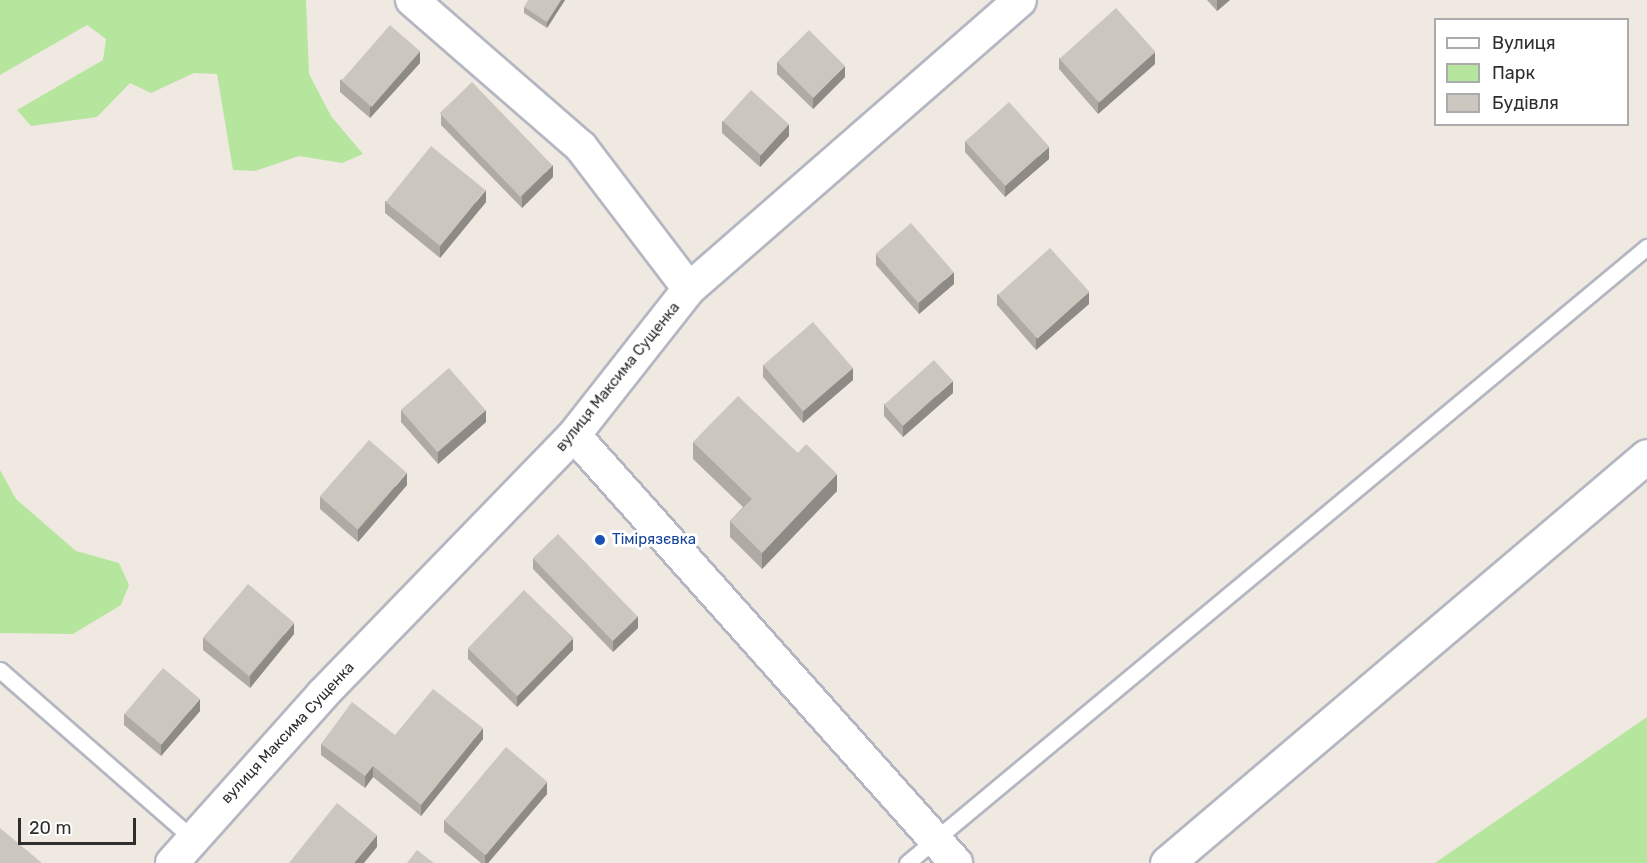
<!DOCTYPE html>
<html>
<head>
<meta charset="utf-8">
<style>
	body { margin:0 }
	#map { position:relative; width:1647px; height:863px; overflow:hidden; background:#efe9e1; font-family:Rubik,sans-serif }
	div>[style] { position:absolute }
	.green>* { inset:0; background:#b6e59e }
	.roads { filter:drop-shadow(2px 0 #b4b7c1) drop-shadow(-2px 0 #b4b7c1) drop-shadow(0 2px #b4b7c1) drop-shadow(0 -2px #b4b7c1) }
	.service>* { height:15px; margin:-7.5px; padding:0 7.5px; transform-origin:7.5px; border-radius:7.5px; background:#fff }
	.minor>* { height:32px; margin:-16px; padding:0 16px; transform-origin:16px; border-radius:16px; background:#fff }
	.secondary>* { height:33px; margin:-16.5px; padding:0 16.5px; transform-origin:16.5px; border-radius:16.5px; background:#fff }
	.wall>* { inset:0; background:#afaba4 }
	.shaded-wall>* { inset:0; background:#8e8b86 }
	.building>* { inset:0; background:#cbc7bf; transform-origin:0 0 }
	.dots>* { width:16px; height:16px; translate:-50% -50%; box-sizing:border-box; border:3px solid #fff; border-radius:50% }
	span { translate:-50% -50%; white-space:nowrap; text-align:center; line-height:1.15; -webkit-text-stroke:6px #fff; paint-order:stroke }
	.street-label { font-size:15px; color:#2e2e2e }
	.transit-label { font-size:15px; color:#164399 }
	.left { translate:0 -50%; text-align:left }
	.legend { position:absolute; left:1434px; top:18px; width:195px; height:108px; box-sizing:border-box; background:#fff; border:2px solid #ababab; margin:0; padding:8px 10px; list-style:none; font-size:18px; color:#2e2e2e }
	.legend li { display:flex; align-items:center; gap:12px; height:30px }
	.legend b { width:30px; border:2px solid #ababab }
	.scale { position:absolute; left:18px; top:818px; width:118px; height:27px; box-sizing:border-box; border:3px solid #2e2e2e; border-top:0; padding-left:8px; font-size:18px; line-height:21px; white-space:nowrap; color:#2e2e2e; -webkit-text-stroke:4px #fff; paint-order:stroke }
</style>
</head>
<body>
<div id="map">
	<div class="green">
		<div style="clip-path:polygon(0 0,306px 0,309px 74px,331px 116px,363px 154px,342px 163px,299px 156px,255px 171px,233px 170px,217px 74px,194px 73px,151px 93px,130px 83px,97px 117px,31px 126px,17px 110px,103px 60px,106px 39px,87px 25px,0 75px)"></div>
		<div style="clip-path:polygon(0 470px,16px 499px,76px 551px,119px 563px,129px 585px,121px 605px,73px 634px,0 633px)"></div>
		<div style="clip-path:polygon(1647px 717px,1647px 863px,1435px 863px)"></div>
	</div>
	<div class="roads">
		<div class="service">
			<div style="left:0;top:670px;width:255px;rotate:41.2deg"></div>
			<div style="left:907px;top:863px;width:963px;rotate:-39.78deg"></div>
		</div>
		<div class="minor">
			<div style="left:412px;top:0;width:224px;rotate:41deg"></div>
			<div style="left:581px;top:147px;width:178px;rotate:52.7deg"></div>
			<div style="left:574px;top:435px;width:574px;rotate:48.25deg"></div>
			<div style="left:172px;top:863px;width:227px;rotate:-48.2deg"></div>
			<div style="left:323px;top:694px;width:361px;rotate:-45.9deg"></div>
			<div style="left:574px;top:435px;width:186px;rotate:-51.8deg"></div>
			<div style="left:689px;top:289px;width:439px;rotate:-41.1deg"></div>
		</div>
		<div class="secondary">
			<div style="left:1167px;top:863px;width:629px;rotate:-40.3deg"></div>
		</div>
	</div>
	<div class="wall">
		<div style="clip-path:polygon(565px 0,547px 28px,524px 13px,524px 7px)"></div>
		<div style="clip-path:polygon(1207px 0,1230px 0,1217px 11px)"></div>
		<div style="clip-path:polygon(1059px 58px,1155px 64px,1098px 114px,1059px 69px)"></div>
		<div style="clip-path:polygon(777px 62px,845px 77px,813px 109px,777px 74px)"></div>
		<div style="clip-path:polygon(420px 63px,370px 118px,340px 92px,340px 80px)"></div>
		<div style="clip-path:polygon(441px 114px,553px 177px,522px 208px,441px 125px)"></div>
		<div style="clip-path:polygon(722px 121px,789px 136px,760px 167px,722px 133px)"></div>
		<div style="clip-path:polygon(965px 141px,1049px 159px,1005px 197px,965px 152px)"></div>
		<div style="clip-path:polygon(385px 201px,486px 202px,440px 258px,385px 213px)"></div>
		<div style="clip-path:polygon(876px 254px,954px 284px,919px 314px,876px 265px)"></div>
		<div style="clip-path:polygon(997px 294px,1089px 304px,1036px 350px,997px 305px)"></div>
		<div style="clip-path:polygon(763px 365px,853px 380px,803px 423px,763px 377px)"></div>
		<div style="clip-path:polygon(953px 393px,903px 437px,884px 416px,884px 404px)"></div>
		<div style="clip-path:polygon(401px 410px,486px 422px,438px 464px,401px 422px)"></div>
		<div style="clip-path:polygon(693px 442px,837px 491px,762px 569px,730px 537px,730px 521px,743px 507px,693px 459px)"></div>
		<div style="clip-path:polygon(407px 485px,358px 542px,320px 509px,320px 497px)"></div>
		<div style="clip-path:polygon(533px 558px,638px 628px,613px 652px,533px 569px)"></div>
		<div style="clip-path:polygon(294px 634px,250px 688px,203px 650px,203px 638px)"></div>
		<div style="clip-path:polygon(468px 648px,573px 650px,517px 707px,468px 659px)"></div>
		<div style="clip-path:polygon(200px 711px,161px 756px,124px 725px,124px 714px)"></div>
		<div style="clip-path:polygon(395px 735px,483px 739px,421px 816px,373px 777px,365px 788px,321px 755px,321px 744px)"></div>
		<div style="clip-path:polygon(547px 794px,488px 863px,481px 863px,444px 832px,444px 820px)"></div>
	</div>
	<div class="shaded-wall">
		<div style="clip-path:polygon(561px 0,565px 0,547px 28px,547px 22px)"></div>
		<div style="clip-path:polygon(1217px 0,1230px 0,1217px 11px)"></div>
		<div style="clip-path:polygon(420px 51px,420px 63px,370px 118px,370px 107px)"></div>
		<div style="clip-path:polygon(1155px 52px,1155px 64px,1098px 114px,1098px 102px)"></div>
		<div style="clip-path:polygon(845px 66px,845px 77px,813px 109px,813px 98px)"></div>
		<div style="clip-path:polygon(789px 124px,789px 136px,760px 167px,760px 156px)"></div>
		<div style="clip-path:polygon(1049px 147px,1049px 159px,1005px 197px,1005px 186px)"></div>
		<div style="clip-path:polygon(553px 165px,553px 177px,522px 208px,522px 196px)"></div>
		<div style="clip-path:polygon(486px 190px,486px 202px,440px 258px,440px 246px)"></div>
		<div style="clip-path:polygon(954px 272px,954px 284px,919px 314px,919px 303px)"></div>
		<div style="clip-path:polygon(1089px 292px,1089px 304px,1036px 350px,1036px 338px)"></div>
		<div style="clip-path:polygon(853px 368px,853px 380px,803px 423px,803px 411px)"></div>
		<div style="clip-path:polygon(953px 381px,953px 393px,903px 437px,903px 426px)"></div>
		<div style="clip-path:polygon(486px 410px,486px 422px,438px 464px,438px 452px)"></div>
		<div style="clip-path:polygon(407px 473px,407px 485px,358px 542px,358px 530px)"></div>
		<div style="clip-path:polygon(837px 474px,837px 491px,762px 569px,762px 553px)"></div>
		<div style="clip-path:polygon(638px 616px,638px 628px,613px 652px,613px 641px)"></div>
		<div style="clip-path:polygon(294px 623px,294px 634px,250px 688px,250px 676px)"></div>
		<div style="clip-path:polygon(573px 638px,573px 650px,517px 707px,517px 696px)"></div>
		<div style="clip-path:polygon(200px 699px,200px 711px,161px 756px,161px 745px)"></div>
		<div style="clip-path:polygon(483px 728px,483px 739px,421px 816px,421px 805px)"></div>
		<div style="clip-path:polygon(373px 766px,373px 777px,365px 788px,365px 776px)"></div>
		<div style="clip-path:polygon(547px 782px,547px 794px,488px 863px,485px 863px,485px 855px)"></div>
		<div style="clip-path:polygon(377px 835px,377px 847px,364px 863px,354px 863px)"></div>
	</div>
	<div class="building">
		<div style="clip-path:polygon(528px 0,561px 0,547px 22px,524px 7px)"></div>
		<div style="left:1116px;top:8px;width:59px;height:76px;rotate:48deg"></div>
		<div style="left:390px;top:25px;width:40px;height:74px;rotate:41deg"></div>
		<div style="left:809px;top:30px;width:51px;height:45px;rotate:45deg"></div>
		<div style="left:472px;top:82px;width:116px;height:45px;rotate:46deg"></div>
		<div style="left:751px;top:90px;width:51px;height:42px;rotate:42deg"></div>
		<div style="left:1009px;top:102px;width:60px;height:59px;rotate:48deg"></div>
		<div style="left:431px;top:146px;width:70px;height:72px;rotate:39deg"></div>
		<div style="left:911px;top:223px;width:65px;height:47px;rotate:49deg"></div>
		<div style="left:1050px;top:248px;width:59px;height:70px;rotate:48deg"></div>
		<div style="left:813px;top:322px;width:61px;height:66px;rotate:49deg"></div>
		<div style="left:934px;top:360px;width:28px;height:67px;rotate:48deg"></div>
		<div style="left:449px;top:368px;width:56px;height:64px;rotate:49deg"></div>
		<div style="clip-path:polygon(738px 396px,798px 453px,806px 444px,837px 474px,762px 553px,730px 521px,752px 499px,693px 442px)"></div>
		<div style="left:369px;top:440px;width:50px;height:75px;rotate:41deg"></div>
		<div style="left:558px;top:534px;width:115px;height:35px;rotate:46deg"></div>
		<div style="left:248px;top:584px;width:60px;height:70px;rotate:40deg"></div>
		<div style="left:524px;top:590px;width:69px;height:81px;rotate:44deg"></div>
		<div style="left:163px;top:668px;width:48px;height:60px;rotate:40deg"></div>
		<div style="clip-path:polygon(433px 689px,483px 728px,421px 805px,373px 766px,365px 776px,321px 744px,352px 702px,395px 735px)"></div>
		<div style="left:506px;top:747px;width:54px;height:96px;rotate:40deg"></div>
		<div style="clip-path:polygon(337px 803px,377px 835px,354px 863px,289px 863px)"></div>
		<div style="clip-path:polygon(0 828px,42px 863px,0 863px)"></div>
		<div style="clip-path:polygon(417px 850px,434px 863px,407px 863px)"></div>
	</div>
	<div class="dots">
		<div style="left:600px;top:540px;background:#1a4fb4"></div>
	</div>
	<div class="street-label">
		<span style="left:618px;top:377px;rotate:-51deg">вулиця Максима Сущенка</span>
		<span style="left:288px;top:733px;rotate:-47deg">вулиця Максима Сущенка</span>
	</div>
	<div class="transit-label">
		<span class="left" style="left:612px;top:540px">Тімірязєвка</span>
	</div>
	<ul class="legend">
	<li><b style="height:8px;background:#fff"></b>Вулиця</li>
	<li><b style="height:16px;background:#b6e59e"></b>Парк</li>
	<li><b style="height:16px;background:#cbc7bf"></b>Будівля</li>
	</ul>
	<div class="scale">20 m</div>
</div>
</body>
</html>
